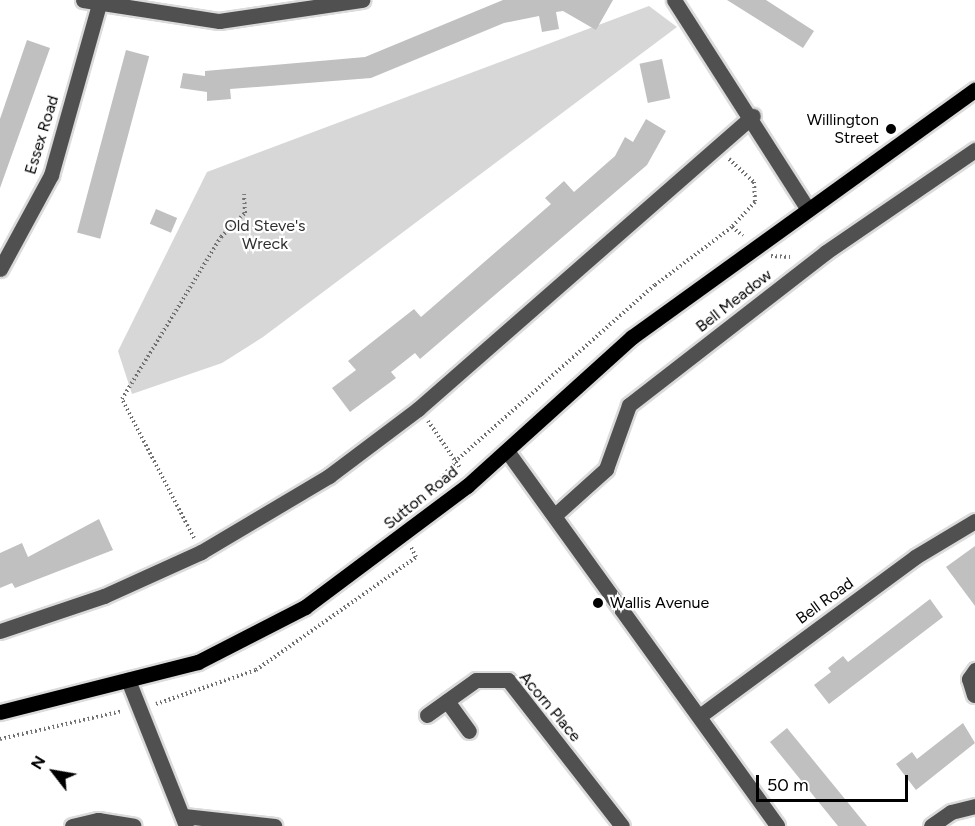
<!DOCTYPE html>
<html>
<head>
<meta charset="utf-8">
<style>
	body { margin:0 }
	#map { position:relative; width:975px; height:826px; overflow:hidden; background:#fff; font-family:Figtree,sans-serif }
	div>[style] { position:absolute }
	.green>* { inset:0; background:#d7d7d7 }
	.building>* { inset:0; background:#c0c0c0; transform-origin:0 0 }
	.path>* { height:4px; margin-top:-2px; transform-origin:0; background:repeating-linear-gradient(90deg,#727272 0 1.5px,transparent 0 4.5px) }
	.roads { filter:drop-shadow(2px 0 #dbdbdb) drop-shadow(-2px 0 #dbdbdb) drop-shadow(0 2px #dbdbdb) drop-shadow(0 -2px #dbdbdb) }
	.minor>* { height:15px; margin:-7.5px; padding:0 7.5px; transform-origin:7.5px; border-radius:7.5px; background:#505050 }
	.major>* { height:15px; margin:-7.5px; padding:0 7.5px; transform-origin:7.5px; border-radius:7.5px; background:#000 }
	.dots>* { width:16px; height:16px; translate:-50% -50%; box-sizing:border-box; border:3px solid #fff; border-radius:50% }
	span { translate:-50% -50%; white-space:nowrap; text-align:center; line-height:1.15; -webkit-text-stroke:4.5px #fff; paint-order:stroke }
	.poi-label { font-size:16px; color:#000 }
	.right { translate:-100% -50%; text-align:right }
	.left { translate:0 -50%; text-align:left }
	.street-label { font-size:16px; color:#000 }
	.park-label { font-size:16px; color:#2e2e2e }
	.north { position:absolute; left:24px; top:742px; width:60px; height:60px; -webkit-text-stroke:4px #fff; paint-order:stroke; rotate:301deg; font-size:16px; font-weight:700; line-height:24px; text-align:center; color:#000 }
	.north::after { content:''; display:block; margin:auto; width:21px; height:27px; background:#000; clip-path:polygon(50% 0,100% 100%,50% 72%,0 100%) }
	.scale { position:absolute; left:756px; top:775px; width:152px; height:27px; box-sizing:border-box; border:3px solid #000; border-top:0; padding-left:8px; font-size:18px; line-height:21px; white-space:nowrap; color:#000; -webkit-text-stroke:4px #fff; paint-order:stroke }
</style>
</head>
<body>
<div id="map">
	<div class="green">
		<div style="clip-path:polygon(649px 6px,677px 27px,263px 337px,222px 363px,132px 394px,118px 351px,207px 172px)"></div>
	</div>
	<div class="building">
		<div style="clip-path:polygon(503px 0,613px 0,596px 30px,563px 11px,556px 12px,559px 29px,542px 32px,539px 16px,504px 23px,371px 78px,230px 89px,231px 99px,207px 101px,207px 92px,180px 88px,183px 73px,205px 76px,205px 71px,365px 57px)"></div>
		<div style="clip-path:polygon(727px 0,766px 0,814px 31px,803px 48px)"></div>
		<div style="clip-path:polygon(27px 40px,50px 48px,0 188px,0 119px)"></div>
		<div style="left:126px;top:50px;width:24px;height:189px;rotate:15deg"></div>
		<div style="left:662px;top:59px;width:40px;height:23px;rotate:78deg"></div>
		<div style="clip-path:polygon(646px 119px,666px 131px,647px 165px,420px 359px,415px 353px,391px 372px,396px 378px,350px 412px,332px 388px,356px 370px,348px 361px,414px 309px,421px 317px,551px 204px,545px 198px,564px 181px,574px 192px,615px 156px,625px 137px,633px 142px)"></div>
		<div style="left:156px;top:209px;width:23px;height:16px;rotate:23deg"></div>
		<div style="clip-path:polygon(99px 519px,113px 550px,15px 588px,12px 583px,0 588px,0 553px,22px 543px,28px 557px)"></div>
		<div style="clip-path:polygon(975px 546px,975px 606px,946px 567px)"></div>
		<div style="clip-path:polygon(930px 599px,943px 617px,829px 704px,814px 685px,831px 672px,828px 668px,843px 656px,848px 662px)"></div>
		<div style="clip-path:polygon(963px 723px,975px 743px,916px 790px,896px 764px,912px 752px,917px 759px)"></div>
		<div style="clip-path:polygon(787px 728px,867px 826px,838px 826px,770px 742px)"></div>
	</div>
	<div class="path">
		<div style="left:729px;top:159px;width:34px;rotate:43deg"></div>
		<div style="left:754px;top:182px;width:20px;rotate:87deg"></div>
		<div style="left:755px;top:202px;width:34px;rotate:133deg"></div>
		<div style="left:732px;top:227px;width:14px;rotate:39deg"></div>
		<div style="left:771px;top:256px;width:19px;rotate:3deg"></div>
		<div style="left:428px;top:421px;width:58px;rotate:55.5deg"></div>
		<div style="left:429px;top:492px;width:44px;rotate:-48.7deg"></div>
		<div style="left:458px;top:459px;width:263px;rotate:-41.5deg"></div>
		<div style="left:655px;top:285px;width:96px;rotate:-37deg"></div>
		<div style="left:194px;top:538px;width:157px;rotate:-117.4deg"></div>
		<div style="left:122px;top:399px;width:190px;rotate:-58.6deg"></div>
		<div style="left:221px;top:237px;width:34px;rotate:-45deg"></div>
		<div style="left:245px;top:213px;width:19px;rotate:-93deg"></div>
		<div style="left:156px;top:704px;width:106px;rotate:-18.8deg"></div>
		<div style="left:256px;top:670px;width:196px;rotate:-35.2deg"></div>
		<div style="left:416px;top:557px;width:11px;rotate:-117deg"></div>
		<div style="left:0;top:739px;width:125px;rotate:-12.9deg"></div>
	</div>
	<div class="roads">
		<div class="minor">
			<div style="left:83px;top:0;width:138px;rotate:8.8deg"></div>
			<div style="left:219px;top:21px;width:145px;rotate:-8.4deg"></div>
			<div style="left:674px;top:0;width:247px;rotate:57.4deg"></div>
			<div style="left:0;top:269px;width:107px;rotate:-61.5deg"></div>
			<div style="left:51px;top:175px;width:178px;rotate:-74.3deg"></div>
			<div style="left:507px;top:451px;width:462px;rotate:54.2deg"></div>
			<div style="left:555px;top:515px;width:69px;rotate:-42deg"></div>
			<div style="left:606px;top:469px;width:68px;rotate:-70.2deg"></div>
			<div style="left:629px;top:405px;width:249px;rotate:-37.8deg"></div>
			<div style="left:826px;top:252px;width:181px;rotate:-34.4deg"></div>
			<div style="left:0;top:631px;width:110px;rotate:-18.6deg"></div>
			<div style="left:104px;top:596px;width:107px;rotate:-24.4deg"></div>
			<div style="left:201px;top:552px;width:149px;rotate:-30.7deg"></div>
			<div style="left:329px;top:476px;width:111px;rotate:-37deg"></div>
			<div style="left:418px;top:409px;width:445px;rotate:-41.2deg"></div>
			<div style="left:128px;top:680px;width:157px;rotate:68.3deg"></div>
			<div style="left:974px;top:695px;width:17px;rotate:-107deg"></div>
			<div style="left:969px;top:679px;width:11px;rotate:-56deg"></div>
			<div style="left:447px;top:701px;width:37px;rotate:54deg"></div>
			<div style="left:427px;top:715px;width:60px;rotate:-35.5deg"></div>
			<div style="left:476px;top:680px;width:32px"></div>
			<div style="left:508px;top:680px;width:185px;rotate:52deg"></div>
			<div style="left:701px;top:715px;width:266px;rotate:-36.4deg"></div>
			<div style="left:915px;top:557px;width:70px;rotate:-31deg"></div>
			<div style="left:184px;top:816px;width:91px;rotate:6.3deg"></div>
			<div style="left:72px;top:826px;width:27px;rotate:-13deg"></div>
			<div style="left:98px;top:820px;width:36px;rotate:9deg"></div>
			<div style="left:931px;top:826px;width:24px;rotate:-35deg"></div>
			<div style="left:951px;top:812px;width:25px;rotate:-14deg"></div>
		</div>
		<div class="major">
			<div style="left:0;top:712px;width:204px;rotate:-14.2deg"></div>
			<div style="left:198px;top:662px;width:120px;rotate:-27.2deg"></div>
			<div style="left:305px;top:607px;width:202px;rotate:-36.8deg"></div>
			<div style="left:467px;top:486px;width:222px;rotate:-42.1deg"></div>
			<div style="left:632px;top:337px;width:423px;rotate:-35.8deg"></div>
		</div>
	</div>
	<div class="dots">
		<div style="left:891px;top:129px;background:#000"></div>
		<div style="left:598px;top:603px;background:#000"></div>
	</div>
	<div class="poi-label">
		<span class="right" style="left:879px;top:129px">Willington<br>Street</span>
		<span class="left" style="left:610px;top:603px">Wallis Avenue</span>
	</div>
	<div class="street-label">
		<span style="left:42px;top:135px;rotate:-73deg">Essex Road</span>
		<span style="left:734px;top:301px;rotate:-38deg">Bell Meadow</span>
		<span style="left:421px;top:498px;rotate:-39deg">Sutton Road</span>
		<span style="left:825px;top:601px;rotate:-36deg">Bell Road</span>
		<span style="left:550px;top:707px;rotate:50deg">Acorn Place</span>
	</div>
	<div class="park-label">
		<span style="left:265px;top:235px">Old Steve's<br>Wreck</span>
	</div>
	<div class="north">N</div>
	<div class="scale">50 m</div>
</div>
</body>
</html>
